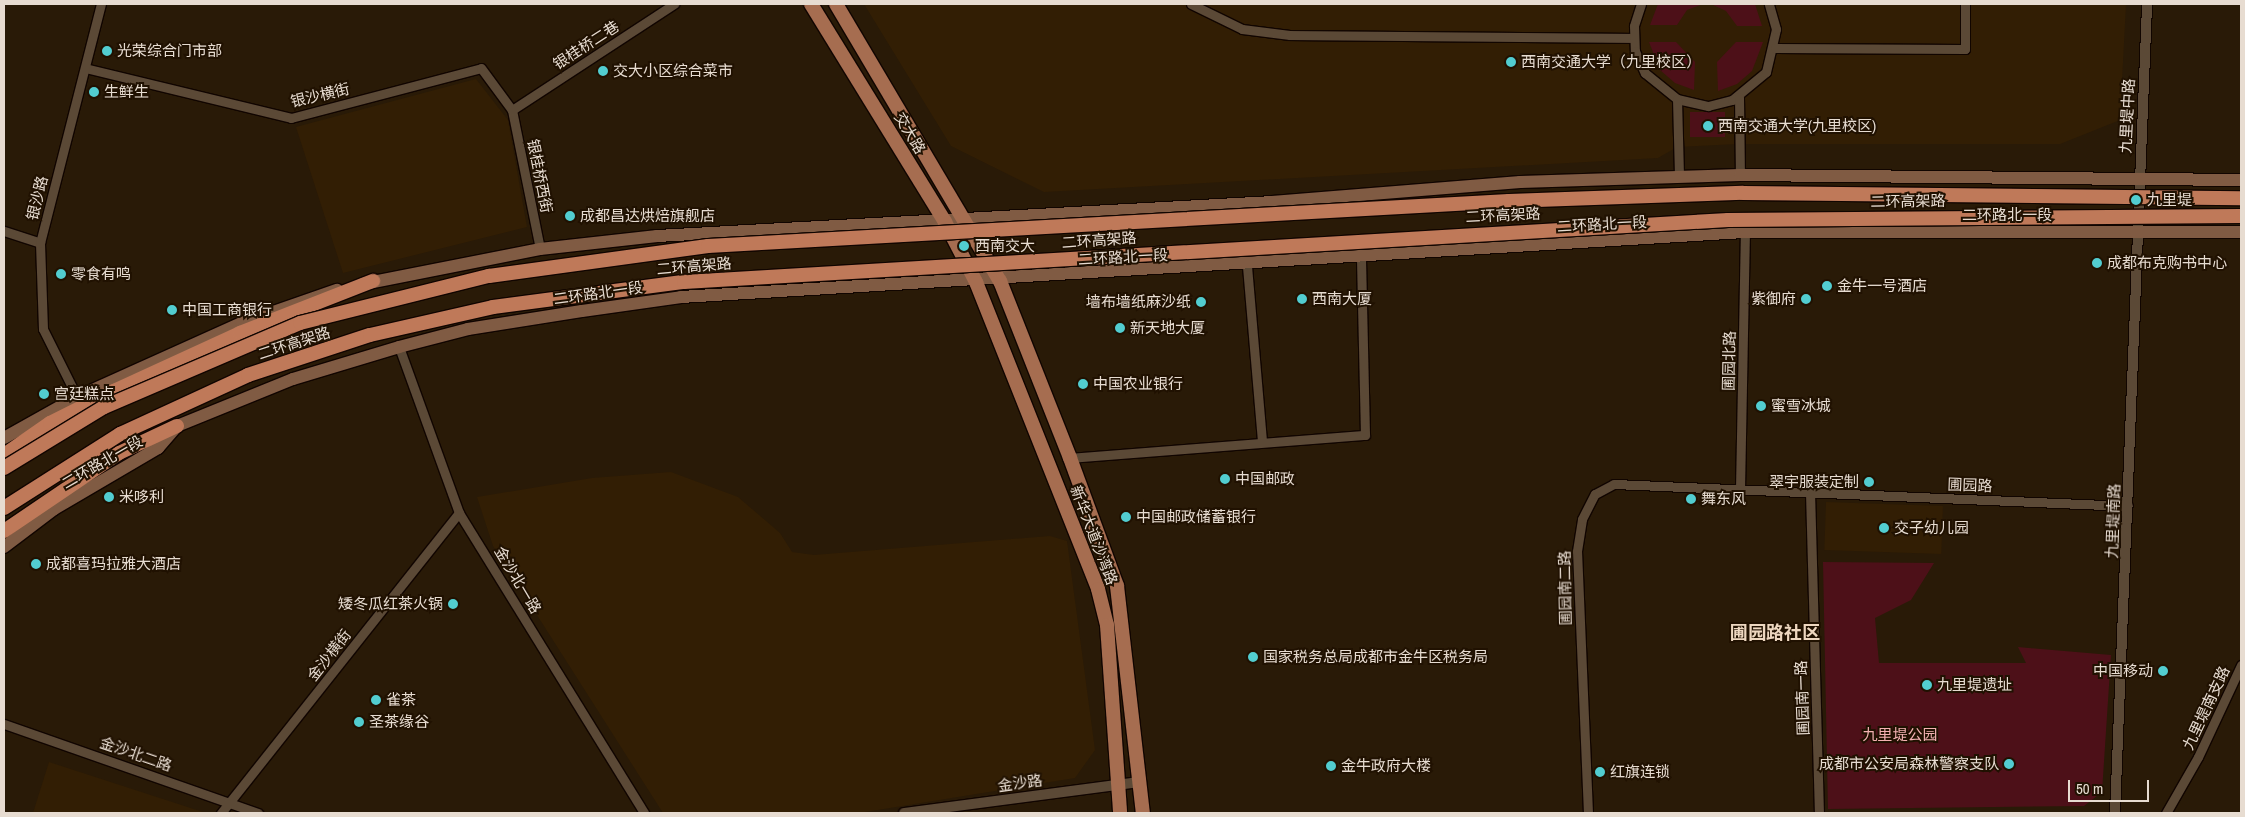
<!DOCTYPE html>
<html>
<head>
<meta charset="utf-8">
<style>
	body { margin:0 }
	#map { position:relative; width:2245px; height:817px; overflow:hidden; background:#291a07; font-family:"Archivo Narrow","Noto Sans SC",sans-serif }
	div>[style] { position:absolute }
	.built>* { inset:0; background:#321e04; transform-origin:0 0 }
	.green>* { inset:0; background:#4d1018; transform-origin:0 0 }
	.roads { filter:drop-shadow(1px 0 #110500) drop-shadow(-1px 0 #110500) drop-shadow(0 1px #110500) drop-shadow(0 -1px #110500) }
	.minor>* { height:9px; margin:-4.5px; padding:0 4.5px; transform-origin:4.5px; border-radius:4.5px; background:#5b4936 }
	.tertiary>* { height:10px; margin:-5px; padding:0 5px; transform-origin:5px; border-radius:5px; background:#5b4936 }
	.secondary>* { height:12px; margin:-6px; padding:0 6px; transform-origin:6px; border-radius:6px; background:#805b43 }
	.primary>* { height:14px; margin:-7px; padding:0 7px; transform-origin:7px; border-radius:7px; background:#a66d50 }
	.trunk>* { height:14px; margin:-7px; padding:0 7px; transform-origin:7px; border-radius:7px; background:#bf7959 }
	.bridges { filter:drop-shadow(1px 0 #110500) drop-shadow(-1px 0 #110500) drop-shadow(0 1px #110500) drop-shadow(0 -1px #110500) }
	.trunk-bridge>* { height:14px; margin:-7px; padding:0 7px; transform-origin:7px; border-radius:7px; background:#bf7959 }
	.dots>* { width:14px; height:14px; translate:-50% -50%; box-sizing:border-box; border:2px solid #201101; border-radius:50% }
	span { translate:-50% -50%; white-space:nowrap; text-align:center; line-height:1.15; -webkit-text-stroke:4px #201101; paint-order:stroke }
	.street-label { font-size:15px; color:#e7dcd1 }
	.poi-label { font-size:15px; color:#e7dcd1 }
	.left { translate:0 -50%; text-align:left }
	.right { translate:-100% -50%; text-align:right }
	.park-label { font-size:15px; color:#f4b2b3 }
	.quarter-label { font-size:18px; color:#edd7c0; font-weight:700 }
	.frame { position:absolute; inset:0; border:5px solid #e7dcd1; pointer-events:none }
	.scale { position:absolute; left:2068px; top:780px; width:81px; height:22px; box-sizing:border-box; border:2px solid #e7dcd1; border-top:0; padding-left:6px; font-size:15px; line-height:18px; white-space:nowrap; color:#e7dcd1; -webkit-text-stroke:4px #201101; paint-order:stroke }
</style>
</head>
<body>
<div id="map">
	<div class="built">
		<div style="clip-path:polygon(864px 4px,2126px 4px,2120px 120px,2060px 144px,1738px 144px,1677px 147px,1658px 158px,1044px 192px,951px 146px)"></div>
		<div style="clip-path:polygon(476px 79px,508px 120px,527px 227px,343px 273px,296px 127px)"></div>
		<div style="clip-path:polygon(671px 472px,738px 497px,780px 533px,792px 552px,814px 555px,1050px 536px,1067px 541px,1095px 750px,1075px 778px,859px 813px,663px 813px,493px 546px,477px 497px,592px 478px)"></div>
		<div style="left:1826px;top:502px;width:117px;height:48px;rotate:2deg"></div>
		<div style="clip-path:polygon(49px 762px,206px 813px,33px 813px)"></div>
	</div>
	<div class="green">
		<div style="clip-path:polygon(1658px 4px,1703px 4px,1687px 10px,1677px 25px,1650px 25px)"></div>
		<div style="clip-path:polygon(1711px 4px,1755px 4px,1762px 26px,1737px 26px,1726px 11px)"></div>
		<div style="clip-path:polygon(1649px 42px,1676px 42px,1695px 62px,1694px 90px,1675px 83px,1660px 70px)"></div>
		<div style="clip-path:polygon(1736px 42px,1763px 42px,1752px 71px,1737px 84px,1718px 91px,1717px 62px)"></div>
		<div style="left:1725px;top:112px;width:25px;height:35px;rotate:90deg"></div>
		<div style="clip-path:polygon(1823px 562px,1934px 563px,1911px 600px,1875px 618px,1879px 663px,2026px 663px,2018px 647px,2111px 655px,2102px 792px,2084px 806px,1828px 809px)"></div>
	</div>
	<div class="roads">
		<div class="minor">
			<div style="left:1191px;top:4px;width:57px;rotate:26.1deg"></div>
			<div style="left:1242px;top:29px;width:48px;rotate:7.1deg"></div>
			<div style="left:1290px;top:35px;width:344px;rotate:0.5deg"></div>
			<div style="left:1641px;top:4px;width:23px;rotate:108deg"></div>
			<div style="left:1634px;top:26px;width:25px;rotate:88deg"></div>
			<div style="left:1635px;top:51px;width:24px;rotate:66deg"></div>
			<div style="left:1645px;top:73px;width:41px;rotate:39.1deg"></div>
			<div style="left:1677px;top:99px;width:32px;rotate:13deg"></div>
			<div style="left:1708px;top:106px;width:25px;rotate:-14deg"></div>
			<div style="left:1732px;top:100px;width:44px;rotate:-39.5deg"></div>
			<div style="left:1766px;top:72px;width:44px;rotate:-76.9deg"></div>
			<div style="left:1776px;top:29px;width:26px;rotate:-106deg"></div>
			<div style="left:1775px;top:48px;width:190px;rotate:0.3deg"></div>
			<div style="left:1965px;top:49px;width:45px;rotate:-90deg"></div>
			<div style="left:85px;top:68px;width:212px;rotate:13.6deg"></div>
			<div style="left:291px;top:118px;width:196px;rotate:-14.7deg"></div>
			<div style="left:481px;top:68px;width:52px;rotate:53.6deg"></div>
			<div style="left:512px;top:110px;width:142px;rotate:78.6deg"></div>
			<div style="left:1739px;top:97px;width:78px;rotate:89.3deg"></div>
			<div style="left:1677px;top:99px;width:76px;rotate:88.5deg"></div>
			<div style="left:512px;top:110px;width:194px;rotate:-33.2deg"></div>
			<div style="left:4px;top:231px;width:38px;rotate:18deg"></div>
			<div style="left:1247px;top:266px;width:176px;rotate:85.1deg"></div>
			<div style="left:399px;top:347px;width:177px;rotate:70.1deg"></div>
			<div style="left:459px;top:513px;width:352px;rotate:58.3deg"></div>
			<div style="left:77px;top:397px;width:76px;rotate:-116.6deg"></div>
			<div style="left:43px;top:329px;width:86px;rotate:-92deg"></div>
			<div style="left:40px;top:243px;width:247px;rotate:-75.7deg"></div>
			<div style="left:1070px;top:458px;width:296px;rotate:-4.5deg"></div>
			<div style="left:1365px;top:435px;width:177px;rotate:-91.3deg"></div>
			<div style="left:1740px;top:489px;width:257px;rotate:-88.9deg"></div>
			<div style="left:1810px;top:492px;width:321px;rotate:88.4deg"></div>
			<div style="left:4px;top:724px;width:269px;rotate:19.3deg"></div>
			<div style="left:221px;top:813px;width:383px;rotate:-51.6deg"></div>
			<div style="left:1588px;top:813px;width:262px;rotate:-92.4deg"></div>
			<div style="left:1577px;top:551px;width:32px;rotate:-81deg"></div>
			<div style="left:1582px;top:519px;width:28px;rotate:-63deg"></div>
			<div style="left:1595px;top:494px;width:21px;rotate:-28deg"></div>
			<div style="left:1614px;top:484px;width:514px;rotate:2.45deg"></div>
			<div style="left:2166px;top:813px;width:64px;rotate:-60.3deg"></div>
			<div style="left:2198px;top:757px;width:102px;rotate:-64.9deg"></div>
		</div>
		<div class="tertiary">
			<div style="left:904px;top:813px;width:238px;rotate:-7.5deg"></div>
			<div style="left:2115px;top:813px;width:810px;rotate:-87.73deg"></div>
		</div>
		<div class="secondary">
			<div style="left:363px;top:284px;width:180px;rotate:-11.2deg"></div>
			<div style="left:540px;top:249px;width:118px;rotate:-6.3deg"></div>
			<div style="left:657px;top:236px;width:616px;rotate:-3.16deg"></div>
			<div style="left:1272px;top:202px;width:249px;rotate:-4.6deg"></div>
			<div style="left:1520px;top:182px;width:220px;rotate:-1.8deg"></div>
			<div style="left:1740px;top:175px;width:501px;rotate:0.57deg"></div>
			<div style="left:4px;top:438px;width:84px;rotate:-29.3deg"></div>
			<div style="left:77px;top:397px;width:181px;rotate:-24.2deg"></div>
			<div style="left:242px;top:323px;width:101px;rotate:-19.2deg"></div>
			<div style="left:4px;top:547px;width:63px;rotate:-37.2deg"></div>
			<div style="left:54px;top:509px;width:121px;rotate:-30.4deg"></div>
			<div style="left:158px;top:448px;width:29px;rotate:-49deg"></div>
			<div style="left:177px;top:426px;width:125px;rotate:-22.1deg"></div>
			<div style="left:293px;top:379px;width:111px;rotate:-16.8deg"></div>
			<div style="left:399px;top:347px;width:71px;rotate:-14.6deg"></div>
			<div style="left:468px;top:329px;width:115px;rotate:-9deg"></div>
			<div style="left:582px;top:311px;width:100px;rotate:-8deg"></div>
			<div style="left:681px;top:297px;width:1066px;rotate:-3.5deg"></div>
			<div style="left:1745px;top:232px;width:496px"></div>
		</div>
		<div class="primary">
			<div style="left:811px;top:4px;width:256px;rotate:58.4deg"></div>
			<div style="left:945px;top:222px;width:68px;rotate:62.7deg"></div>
			<div style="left:976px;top:282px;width:330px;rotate:68.3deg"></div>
			<div style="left:1098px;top:589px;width:37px;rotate:76deg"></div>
			<div style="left:1107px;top:625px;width:188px;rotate:86deg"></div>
			<div style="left:836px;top:4px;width:322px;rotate:59.4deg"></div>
			<div style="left:1000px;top:281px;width:190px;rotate:68.4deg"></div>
			<div style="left:1070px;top:458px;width:136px;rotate:69.8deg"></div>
			<div style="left:1117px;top:586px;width:228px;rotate:83.5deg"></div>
		</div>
		<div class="trunk">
			<div style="left:4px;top:455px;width:56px;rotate:-34.8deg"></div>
			<div style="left:50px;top:423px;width:72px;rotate:-26.6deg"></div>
			<div style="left:114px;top:391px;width:139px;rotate:-24.7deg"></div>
			<div style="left:240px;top:333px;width:143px;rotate:-21.4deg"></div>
			<div style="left:4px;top:531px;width:139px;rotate:-34.1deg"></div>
			<div style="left:119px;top:453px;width:64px;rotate:-25deg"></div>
		</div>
	</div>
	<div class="bridges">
		<div class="trunk-bridge">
			<div style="left:4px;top:468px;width:117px;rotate:-31.4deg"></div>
			<div style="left:104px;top:407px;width:213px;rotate:-23.2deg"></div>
			<div style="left:300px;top:323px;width:195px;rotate:-14deg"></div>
			<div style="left:489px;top:276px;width:221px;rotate:-7.8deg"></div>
			<div style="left:708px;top:246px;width:802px;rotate:-3.22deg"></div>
			<div style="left:1509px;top:201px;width:234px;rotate:-2deg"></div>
			<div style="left:1743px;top:193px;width:498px;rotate:0.6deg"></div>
			<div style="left:4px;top:508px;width:138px;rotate:-32.5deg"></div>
			<div style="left:120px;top:434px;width:141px;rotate:-24.7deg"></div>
			<div style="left:248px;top:375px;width:128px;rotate:-18.2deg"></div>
			<div style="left:370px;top:335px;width:126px;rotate:-12.8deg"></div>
			<div style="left:493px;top:307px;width:193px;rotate:-7.5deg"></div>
			<div style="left:684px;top:282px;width:1046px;rotate:-3.4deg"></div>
			<div style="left:1728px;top:220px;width:513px;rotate:-0.45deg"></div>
		</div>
	</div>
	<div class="dots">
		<div style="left:107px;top:51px;background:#52cdd0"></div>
		<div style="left:1511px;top:62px;background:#52cdd0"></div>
		<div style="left:603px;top:71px;background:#52cdd0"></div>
		<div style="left:94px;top:92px;background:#52cdd0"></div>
		<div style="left:1708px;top:126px;background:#52cdd0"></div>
		<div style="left:2136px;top:200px;background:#52cdd0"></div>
		<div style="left:570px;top:216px;background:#52cdd0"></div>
		<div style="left:964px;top:246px;background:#52cdd0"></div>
		<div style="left:2097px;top:263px;background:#52cdd0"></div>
		<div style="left:61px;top:274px;background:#52cdd0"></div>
		<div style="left:1827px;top:286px;background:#52cdd0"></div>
		<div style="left:1302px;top:299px;background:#52cdd0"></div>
		<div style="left:1806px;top:299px;background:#52cdd0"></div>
		<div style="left:1201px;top:302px;background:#52cdd0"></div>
		<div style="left:172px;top:310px;background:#52cdd0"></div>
		<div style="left:1120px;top:328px;background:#52cdd0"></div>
		<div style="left:1083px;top:384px;background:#52cdd0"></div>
		<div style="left:44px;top:394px;background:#52cdd0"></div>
		<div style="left:1761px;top:406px;background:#52cdd0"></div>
		<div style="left:1225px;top:479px;background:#52cdd0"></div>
		<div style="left:1869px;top:482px;background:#52cdd0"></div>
		<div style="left:109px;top:497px;background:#52cdd0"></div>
		<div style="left:1691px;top:499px;background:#52cdd0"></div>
		<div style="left:1126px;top:517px;background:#52cdd0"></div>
		<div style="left:1884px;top:528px;background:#52cdd0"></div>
		<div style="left:36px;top:564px;background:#52cdd0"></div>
		<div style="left:453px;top:604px;background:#52cdd0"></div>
		<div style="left:1253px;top:657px;background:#52cdd0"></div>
		<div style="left:2163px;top:671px;background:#52cdd0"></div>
		<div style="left:1927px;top:685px;background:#52cdd0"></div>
		<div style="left:376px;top:700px;background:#52cdd0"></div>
		<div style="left:359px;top:722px;background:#52cdd0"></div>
		<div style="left:2009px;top:764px;background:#52cdd0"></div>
		<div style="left:1331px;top:766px;background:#52cdd0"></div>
		<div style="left:1600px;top:772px;background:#52cdd0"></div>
	</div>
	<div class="street-label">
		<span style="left:586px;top:45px;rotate:-33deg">银桂桥二巷</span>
		<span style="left:320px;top:95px;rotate:-13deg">银沙横街</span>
		<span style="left:2127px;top:116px;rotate:-87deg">九里堤中路</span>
		<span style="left:910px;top:133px;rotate:59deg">交大路</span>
		<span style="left:540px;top:176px;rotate:79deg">银桂桥西街</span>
		<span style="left:37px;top:198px;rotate:-76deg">银沙路</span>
		<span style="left:1908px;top:201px;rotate:-1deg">二环高架路</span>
		<span style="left:1503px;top:215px;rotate:-3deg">二环高架路</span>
		<span style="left:2007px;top:215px">二环路北一段</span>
		<span style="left:1602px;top:224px;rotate:-3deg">二环路北一段</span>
		<span style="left:1099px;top:240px;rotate:-4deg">二环高架路</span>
		<span style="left:1123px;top:257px;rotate:-3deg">二环路北一段</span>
		<span style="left:694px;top:266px;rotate:-5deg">二环高架路</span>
		<span style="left:598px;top:293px;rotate:-8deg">二环路北一段</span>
		<span style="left:294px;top:343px;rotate:-18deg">二环高架路</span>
		<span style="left:1729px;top:361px;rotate:-89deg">圃园北路</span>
		<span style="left:102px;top:462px;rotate:-30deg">二环路北一段</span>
		<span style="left:1970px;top:485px;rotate:2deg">圃园路</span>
		<span style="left:2113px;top:521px;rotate:-88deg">九里堤南路</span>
		<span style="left:1094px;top:535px;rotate:69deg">新华大道沙湾路</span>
		<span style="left:518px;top:580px;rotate:59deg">金沙北一路</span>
		<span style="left:1565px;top:588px;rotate:-91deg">圃园南二路</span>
		<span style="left:329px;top:655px;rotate:-52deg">金沙横街</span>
		<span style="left:1802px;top:698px;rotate:-92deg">圃园南一路</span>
		<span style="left:2206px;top:708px;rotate:-65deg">九里堤南支路</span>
		<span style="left:136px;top:754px;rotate:19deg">金沙北二路</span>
		<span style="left:1020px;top:783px;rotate:-8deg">金沙路</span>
	</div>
	<div class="poi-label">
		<span class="left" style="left:117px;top:51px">光荣综合门市部</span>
		<span class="left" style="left:1521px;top:62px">西南交通大学（九里校区）</span>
		<span class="left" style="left:613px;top:71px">交大小区综合菜市</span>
		<span class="left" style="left:104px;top:92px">生鲜生</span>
		<span class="left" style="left:1718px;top:126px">西南交通大学(九里校区)</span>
		<span class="left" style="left:2147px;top:200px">九里堤</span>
		<span class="left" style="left:580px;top:216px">成都昌达烘焙旗舰店</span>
		<span class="left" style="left:975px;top:246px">西南交大</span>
		<span class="left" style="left:2107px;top:263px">成都布克购书中心</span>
		<span class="left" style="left:71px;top:274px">零食有鸣</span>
		<span class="left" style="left:1837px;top:286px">金牛一号酒店</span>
		<span class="left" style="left:1312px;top:299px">西南大厦</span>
		<span class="right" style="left:1796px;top:299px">紫御府</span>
		<span class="right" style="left:1191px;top:302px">墙布墙纸麻沙纸</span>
		<span class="left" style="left:182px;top:310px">中国工商银行</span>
		<span class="left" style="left:1130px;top:328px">新天地大厦</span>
		<span class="left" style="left:1093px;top:384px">中国农业银行</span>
		<span class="left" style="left:54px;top:394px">宫廷糕点</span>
		<span class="left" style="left:1771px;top:406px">蜜雪冰城</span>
		<span class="left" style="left:1235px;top:479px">中国邮政</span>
		<span class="right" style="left:1859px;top:482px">翠宇服装定制</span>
		<span class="left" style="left:119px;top:497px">米哆利</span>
		<span class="left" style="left:1701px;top:499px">舞东风</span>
		<span class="left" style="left:1136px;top:517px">中国邮政储蓄银行</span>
		<span class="left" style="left:1894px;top:528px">交子幼儿园</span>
		<span class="left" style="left:46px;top:564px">成都喜玛拉雅大酒店</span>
		<span class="right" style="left:443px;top:604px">矮冬瓜红茶火锅</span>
		<span class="left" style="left:1263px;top:657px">国家税务总局成都市金牛区税务局</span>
		<span class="right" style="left:2153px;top:671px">中国移动</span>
		<span class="left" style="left:1937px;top:685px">九里堤遗址</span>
		<span class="left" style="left:386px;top:700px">雀茶</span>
		<span class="left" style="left:369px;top:722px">圣茶缘谷</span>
		<span class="right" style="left:1999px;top:764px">成都市公安局森林警察支队</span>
		<span class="left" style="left:1341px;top:766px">金牛政府大楼</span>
		<span class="left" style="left:1610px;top:772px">红旗连锁</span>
	</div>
	<div class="park-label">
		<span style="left:1900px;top:735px">九里堤公园</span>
	</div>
	<div class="quarter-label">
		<span style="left:1775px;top:633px">圃园路社区</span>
	</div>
	<div class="frame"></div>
	<div class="scale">50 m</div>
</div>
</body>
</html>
